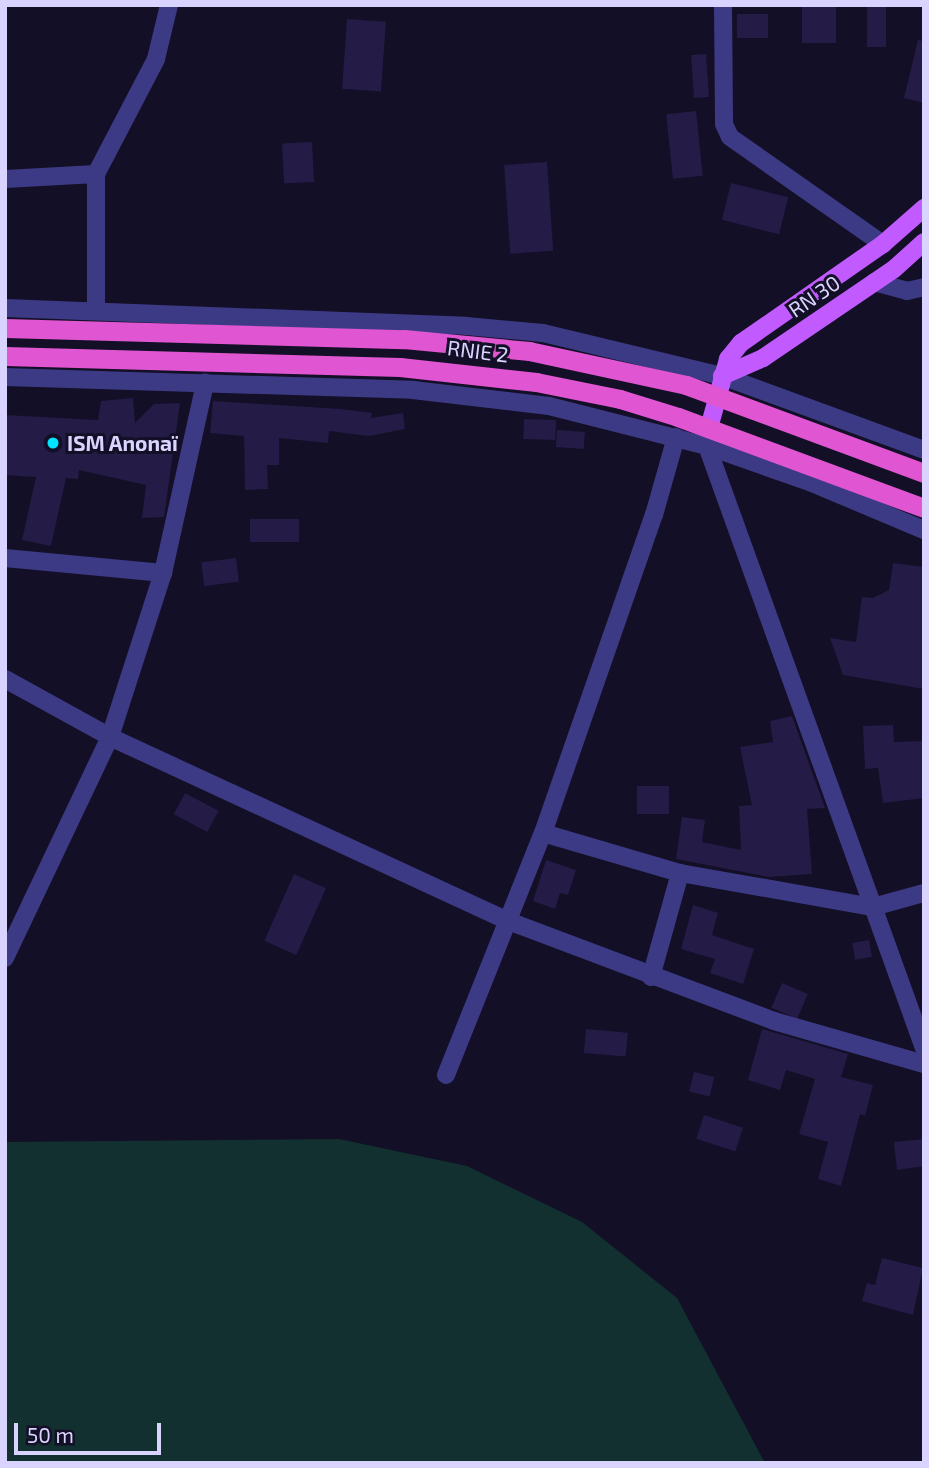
<!DOCTYPE html>
<html>
<head>
<meta charset="utf-8">
<style>
	body { margin:0 }
	#map { position:relative; width:929px; height:1468px; overflow:hidden; background:#130f26; font-family:"Exo 2",sans-serif }
	div>[style] { position:absolute }
	.green>* { inset:0; background:#12302f }
	.building>* { inset:0; background:#241b47; transform-origin:0 0 }
	.minor>* { height:18px; margin:-9px; padding:0 9px; transform-origin:9px; border-radius:9px; background:#3d3a85 }
	.tertiary>* { height:18px; margin:-9px; padding:0 9px; transform-origin:9px; border-radius:9px; background:#3d3a85 }
	.primary>* { height:18px; margin:-9px; padding:0 9px; transform-origin:9px; border-radius:9px; background:#c25bff }
	.trunk>* { height:19px; margin:-9.5px; padding:0 9.5px; transform-origin:9.5px; border-radius:9.5px; background:#e055d1 }
	.dots>* { width:19px; height:19px; translate:-50% -50%; box-sizing:border-box; border:4px solid #130f26; border-radius:50% }
	span { translate:-50% -50%; white-space:nowrap; text-align:center; line-height:1.15; -webkit-text-stroke:6px #130f26; paint-order:stroke }
	.street-label { font-size:21px; color:#d9d4ff }
	.poi-label { font-size:21px; color:#d9d4ff; font-weight:700 }
	.left { translate:0 -50%; text-align:left }
	.frame { position:absolute; inset:0; border:7px solid #d9d4ff; pointer-events:none }
	.scale { position:absolute; left:14px; top:1423px; width:147px; height:32px; box-sizing:border-box; border:4px solid #d9d4ff; border-top:0; padding-left:9px; font-size:21px; line-height:24px; white-space:nowrap; color:#d9d4ff; -webkit-text-stroke:5px #130f26; paint-order:stroke }
</style>
</head>
<body>
<div id="map">
	<div class="green">
		<div style="clip-path:polygon(339px 1139px,467px 1166px,582px 1222px,677px 1298px,765px 1463px,5px 1463px,5px 1142px)"></div>
	</div>
	<div class="building">
		<div style="left:802px;top:5px;width:34px;height:38px"></div>
		<div style="left:867px;top:5px;width:19px;height:42px"></div>
		<div style="left:737px;top:14px;width:31px;height:24px"></div>
		<div style="left:347px;top:19px;width:39px;height:70px;rotate:4deg"></div>
		<div style="clip-path:polygon(918px 40px,924px 41px,924px 103px,904px 98px)"></div>
		<div style="left:706px;top:54px;width:43px;height:15px;rotate:86deg"></div>
		<div style="left:696px;top:111px;width:65px;height:30px;rotate:84deg"></div>
		<div style="left:312px;top:142px;width:40px;height:30px;rotate:87deg"></div>
		<div style="left:547px;top:162px;width:89px;height:43px;rotate:86deg"></div>
		<div style="left:731px;top:183px;width:59px;height:38px;rotate:14deg"></div>
		<div style="clip-path:polygon(133px 398px,135px 423px,154px 404px,180px 403px,164px 517px,142px 518px,146px 485px,79px 470px,78px 479px,66px 478px,51px 546px,22px 540px,36px 477px,5px 475px,5px 415px,98px 420px,101px 401px)"></div>
		<div style="clip-path:polygon(213px 401px,341px 409px,372px 413px,371px 418px,403px 413px,405px 429px,369px 436px,329px 431px,328px 443px,279px 438px,279px 465px,267px 465px,268px 489px,245px 490px,244px 436px,210px 433px)"></div>
		<div style="left:524px;top:419px;width:32px;height:20px;rotate:2deg"></div>
		<div style="left:557px;top:430px;width:28px;height:17px;rotate:4deg"></div>
		<div style="left:299px;top:519px;width:23px;height:49px;rotate:90deg"></div>
		<div style="left:236px;top:558px;width:24px;height:35px;rotate:83deg"></div>
		<div style="clip-path:polygon(893px 563px,924px 567px,924px 689px,843px 675px,830px 638px,856px 642px,862px 597px,873px 598px,889px 590px)"></div>
		<div style="clip-path:polygon(792px 716px,825px 808px,807px 809px,812px 874px,769px 877px,676px 859px,682px 817px,705px 820px,702px 842px,741px 850px,739px 806px,752px 805px,740px 747px,773px 742px,770px 721px)"></div>
		<div style="clip-path:polygon(893px 725px,894px 742px,924px 741px,924px 798px,883px 803px,878px 768px,865px 769px,863px 726px)"></div>
		<div style="left:669px;top:786px;width:28px;height:32px;rotate:90deg"></div>
		<div style="left:185px;top:793px;width:38px;height:24px;rotate:28deg"></div>
		<div style="clip-path:polygon(546px 860px,576px 870px,568px 895px,560px 893px,555px 909px,533px 901px)"></div>
		<div style="left:294px;top:874px;width:35px;height:73px;rotate:24deg"></div>
		<div style="clip-path:polygon(693px 905px,718px 913px,712px 935px,754px 949px,743px 984px,710px 973px,715px 959px,681px 949px)"></div>
		<div style="left:869px;top:940px;width:17px;height:17px;rotate:80deg"></div>
		<div style="left:782px;top:983px;width:28px;height:27px;rotate:23deg"></div>
		<div style="left:586px;top:1029px;width:42px;height:24px;rotate:5deg"></div>
		<div style="clip-path:polygon(762px 1029px,848px 1054px,841px 1077px,873px 1085px,865px 1116px,860px 1114px,841px 1186px,818px 1179px,828px 1142px,799px 1134px,815px 1079px,786px 1070px,780px 1090px,748px 1080px)"></div>
		<div style="left:694px;top:1072px;width:21px;height:20px;rotate:14deg"></div>
		<div style="left:704px;top:1115px;width:41px;height:25px;rotate:18deg"></div>
		<div style="clip-path:polygon(924px 1139px,924px 1166px,897px 1170px,894px 1142px)"></div>
		<div style="clip-path:polygon(882px 1258px,923px 1268px,913px 1315px,862px 1301px,867px 1283px,875px 1285px)"></div>
	</div>
	<div class="minor">
		<div style="left:723px;top:5px;width:119px;rotate:89.5deg"></div>
		<div style="left:724px;top:124px;width:14px;rotate:65deg"></div>
		<div style="left:730px;top:137px;width:187px;rotate:35deg"></div>
		<div style="left:5px;top:179px;width:91px;rotate:-3.1deg"></div>
		<div style="left:874px;top:282px;width:34px;rotate:15deg"></div>
		<div style="left:907px;top:291px;width:17px;rotate:-13deg"></div>
		<div style="left:5px;top:308px;width:461px;rotate:2.2deg"></div>
		<div style="left:466px;top:326px;width:77px;rotate:5.2deg"></div>
		<div style="left:543px;top:333px;width:184px;rotate:13.5deg"></div>
		<div style="left:722px;top:376px;width:215px;rotate:20.1deg"></div>
		<div style="left:96px;top:311px;width:137px;rotate:-90deg"></div>
		<div style="left:96px;top:174px;width:130px;rotate:-62.4deg"></div>
		<div style="left:156px;top:59px;width:56px;rotate:-76.5deg"></div>
		<div style="left:5px;top:377px;width:408px;rotate:1.8deg"></div>
		<div style="left:413px;top:390px;width:137px;rotate:6.7deg"></div>
		<div style="left:549px;top:406px;width:163px;rotate:14.2deg"></div>
		<div style="left:707px;top:446px;width:111px;rotate:19.4deg"></div>
		<div style="left:812px;top:483px;width:121px;rotate:22.8deg"></div>
		<div style="left:5px;top:558px;width:159px;rotate:5.4deg"></div>
		<div style="left:5px;top:679px;width:120px;rotate:28.9deg"></div>
		<div style="left:110px;top:737px;width:438px;rotate:24.8deg"></div>
		<div style="left:508px;top:921px;width:284px;rotate:20.6deg"></div>
		<div style="left:774px;top:1021px;width:156px;rotate:16deg"></div>
		<div style="left:543px;top:833px;width:143px;rotate:16.3deg"></div>
		<div style="left:680px;top:873px;width:196px;rotate:10deg"></div>
		<div style="left:873px;top:907px;width:53px;rotate:-15.4deg"></div>
		<div style="left:5px;top:958px;width:245px;rotate:-64.6deg"></div>
		<div style="left:110px;top:737px;width:172px;rotate:-72.1deg"></div>
		<div style="left:163px;top:573px;width:195px;rotate:-77.5deg"></div>
		<div style="left:651px;top:977px;width:108px;rotate:-74.4deg"></div>
		<div style="left:446px;top:1075px;width:261px;rotate:-68.2deg"></div>
		<div style="left:543px;top:833px;width:337px;rotate:-70.8deg"></div>
		<div style="left:654px;top:515px;width:81px;rotate:-74.2deg"></div>
	</div>
	<div class="tertiary">
		<div style="left:709px;top:428px;width:18px;rotate:96deg"></div>
		<div style="left:707px;top:446px;width:640px;rotate:70.18deg"></div>
	</div>
	<div class="primary">
		<div style="left:722px;top:376px;width:45px;rotate:-23.7deg"></div>
		<div style="left:763px;top:358px;width:158px;rotate:-34.2deg"></div>
		<div style="left:894px;top:269px;width:40px;rotate:-42deg"></div>
		<div style="left:709px;top:428px;width:72px;rotate:-74.6deg"></div>
		<div style="left:728px;top:359px;width:21px;rotate:-51deg"></div>
		<div style="left:741px;top:343px;width:173px;rotate:-34.9deg"></div>
		<div style="left:883px;top:244px;width:55px;rotate:-41.3deg"></div>
	</div>
	<div class="trunk">
		<div style="left:5px;top:328px;width:399px;rotate:1.6deg"></div>
		<div style="left:404px;top:339px;width:126px;rotate:5.5deg"></div>
		<div style="left:529px;top:351px;width:161px;rotate:12.2deg"></div>
		<div style="left:686px;top:385px;width:254px;rotate:20.3deg"></div>
		<div style="left:5px;top:356px;width:395px;rotate:1.6deg"></div>
		<div style="left:400px;top:367px;width:137px;rotate:6.3deg"></div>
		<div style="left:536px;top:382px;width:86px;rotate:11.4deg"></div>
		<div style="left:620px;top:399px;width:61px;rotate:17.2deg"></div>
		<div style="left:678px;top:417px;width:262px;rotate:20.3deg"></div>
	</div>
	<div class="dots">
		<div style="left:53px;top:443px;background:#00e5ff"></div>
	</div>
	<div class="street-label">
		<span style="left:814px;top:296px;rotate:-34deg">RN 30</span>
		<span style="left:478px;top:351px;rotate:7deg">RNIE 2</span>
	</div>
	<div class="poi-label">
		<span class="left" style="left:67px;top:443px">ISM Anonaï</span>
	</div>
	<div class="frame"></div>
	<div class="scale">50 m</div>
</div>
</body>
</html>
